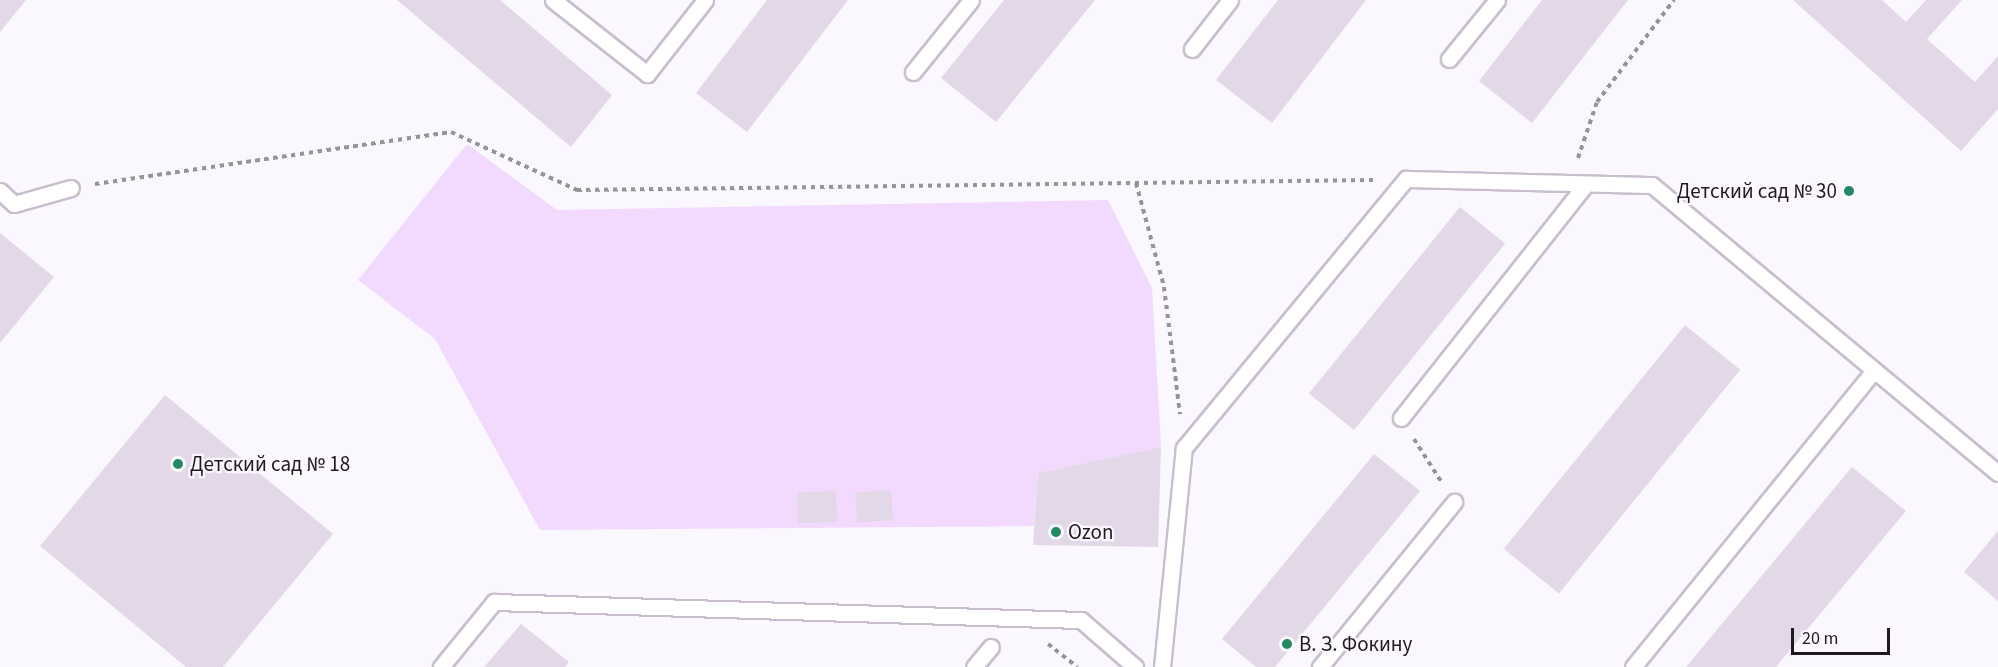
<!DOCTYPE html>
<html>
<head>
<meta charset="utf-8">
<style>
	body { margin:0 }
	#map { position:relative; width:1998px; height:667px; overflow:hidden; background:#fbf7fe; font-family:"Source Sans 3",sans-serif }
	div>[style] { position:absolute }
	.green>* { inset:0; background:#f2dafe }
	.building>* { inset:0; background:#e2d8e7; transform-origin:0 0 }
	.path>* { height:4px; margin-top:-2px; transform-origin:0; background:repeating-linear-gradient(90deg,#97939a 0 4.5px,transparent 0 9px) }
	.roads { filter:drop-shadow(2px 0 #c8becd) drop-shadow(-2px 0 #c8becd) drop-shadow(0 2px #c8becd) drop-shadow(0 -2px #c8becd) }
	.service>* { height:15px; margin:-7.5px; padding:0 7.5px; transform-origin:7.5px; border-radius:7.5px; background:#fff }
	.dots>* { width:16px; height:16px; translate:-50% -50%; box-sizing:border-box; border:3px solid #fbf7fe; border-radius:50% }
	span { translate:-50% -50%; white-space:nowrap; text-align:center; line-height:1.15; -webkit-text-stroke:4.5px #fbf7fe; paint-order:stroke }
	.poi-label { font-size:21px; color:#1e1a20 }
	.right { translate:-100% -50%; text-align:right }
	.left { translate:0 -50%; text-align:left }
	.scale { position:absolute; left:1791px; top:628px; width:99px; height:27px; box-sizing:border-box; border:3px solid #1e1a20; border-top:0; padding-left:8px; font-size:18px; line-height:21px; white-space:nowrap; color:#1e1a20; -webkit-text-stroke:4px #fbf7fe; paint-order:stroke }
</style>
</head>
<body>
<div id="map">
	<div class="green">
		<div style="clip-path:polygon(467px 144px,557px 210px,1108px 200px,1152px 288px,1161px 447px,1038px 473px,1034px 526px,540px 530px,435px 339px,358px 280px)"></div>
	</div>
	<div class="building">
		<div style="clip-path:polygon(0 0,26px 0,0 32px)"></div>
		<div style="clip-path:polygon(397px 0,500px 0,612px 95px,571px 147px)"></div>
		<div style="clip-path:polygon(767px 0,848px 0,747px 132px,696px 93px)"></div>
		<div style="clip-path:polygon(1004px 0,1095px 0,996px 122px,941px 78px)"></div>
		<div style="clip-path:polygon(1278px 0,1366px 0,1272px 123px,1216px 80px)"></div>
		<div style="clip-path:polygon(1542px 0,1628px 0,1532px 123px,1479px 81px)"></div>
		<div style="clip-path:polygon(1793px 0,1882px 0,1906px 22px,1926px 0,1962px 0,1927px 39px,1975px 82px,1998px 56px,1998px 109px,1961px 151px)"></div>
		<div style="left:1460px;top:207px;width:58px;height:240px;rotate:39deg"></div>
		<div style="clip-path:polygon(0 233px,54px 277px,0 343px)"></div>
		<div style="left:1685px;top:325px;width:71px;height:288px;rotate:39deg"></div>
		<div style="clip-path:polygon(165px 395px,333px 534px,223px 667px,186px 667px,40px 546px)"></div>
		<div style="clip-path:polygon(1161px 447px,1158px 547px,1033px 545px,1038px 473px)"></div>
		<div style="clip-path:polygon(1374px 454px,1420px 491px,1275px 667px,1256px 667px,1222px 639px)"></div>
		<div style="clip-path:polygon(1852px 467px,1906px 511px,1776px 667px,1686px 667px)"></div>
		<div style="left:891px;top:490px;width:30px;height:36px;rotate:86deg"></div>
		<div style="left:836px;top:491px;width:31px;height:39px;rotate:88deg"></div>
		<div style="clip-path:polygon(1998px 531px,1998px 601px,1964px 572px)"></div>
		<div style="clip-path:polygon(521px 624px,569px 662px,565px 667px,484px 667px)"></div>
	</div>
	<div class="path">
		<div style="left:1578px;top:158px;width:59px;rotate:-71.3deg"></div>
		<div style="left:1597px;top:102px;width:128px;rotate:-53deg"></div>
		<div style="left:1136px;top:183px;width:108px;rotate:74.9deg"></div>
		<div style="left:1164px;top:287px;width:128px;rotate:82.8deg"></div>
		<div style="left:95px;top:184px;width:360px;rotate:-8.3deg"></div>
		<div style="left:451px;top:132px;width:139px;rotate:24.7deg"></div>
		<div style="left:577px;top:190px;width:796px;rotate:-0.72deg"></div>
		<div style="left:1414px;top:439px;width:52px;rotate:57.5deg"></div>
		<div style="left:1048px;top:644px;width:37px;rotate:38deg"></div>
	</div>
	<div class="roads">
		<div class="service">
			<div style="left:553px;top:0;width:120px;rotate:38.2deg"></div>
			<div style="left:647px;top:74px;width:94px;rotate:-51.9deg"></div>
			<div style="left:1192px;top:49px;width:62px;rotate:-52.2deg"></div>
			<div style="left:1449px;top:59px;width:76px;rotate:-50.9deg"></div>
			<div style="left:913px;top:72px;width:92px;rotate:-51.1deg"></div>
			<div style="left:0;top:191px;width:19px;rotate:43deg"></div>
			<div style="left:14px;top:204px;width:59px;rotate:-15.7deg"></div>
			<div style="left:1401px;top:418px;width:297px;rotate:-51.7deg"></div>
			<div style="left:441px;top:667px;width:84px;rotate:-50.8deg"></div>
			<div style="left:494px;top:602px;width:587px;rotate:1.76deg"></div>
			<div style="left:1081px;top:620px;width:72px;rotate:41deg"></div>
			<div style="left:974px;top:667px;width:26px;rotate:-50deg"></div>
			<div style="left:1162px;top:667px;width:220px;rotate:-84.3deg"></div>
			<div style="left:1184px;top:448px;width:349px;rotate:-50.5deg"></div>
			<div style="left:1406px;top:179px;width:246px;rotate:1.4deg"></div>
			<div style="left:1652px;top:185px;width:450px;rotate:39.8deg"></div>
			<div style="left:1320px;top:667px;width:213px;rotate:-50.9deg"></div>
			<div style="left:1633px;top:667px;width:382px;rotate:-50.9deg"></div>
		</div>
	</div>
	<div class="dots">
		<div style="left:1849px;top:191px;background:#238863"></div>
		<div style="left:178px;top:464px;background:#238863"></div>
		<div style="left:1056px;top:532px;background:#238863"></div>
		<div style="left:1287px;top:644px;background:#238863"></div>
	</div>
	<div class="poi-label">
		<span class="right" style="left:1837px;top:191px">Детский сад № 30</span>
		<span class="left" style="left:190px;top:464px">Детский сад № 18</span>
		<span class="left" style="left:1068px;top:532px">Ozon</span>
		<span class="left" style="left:1299px;top:644px">В. З. Фокину</span>
	</div>
	<div class="scale">20 m</div>
</div>
</body>
</html>
